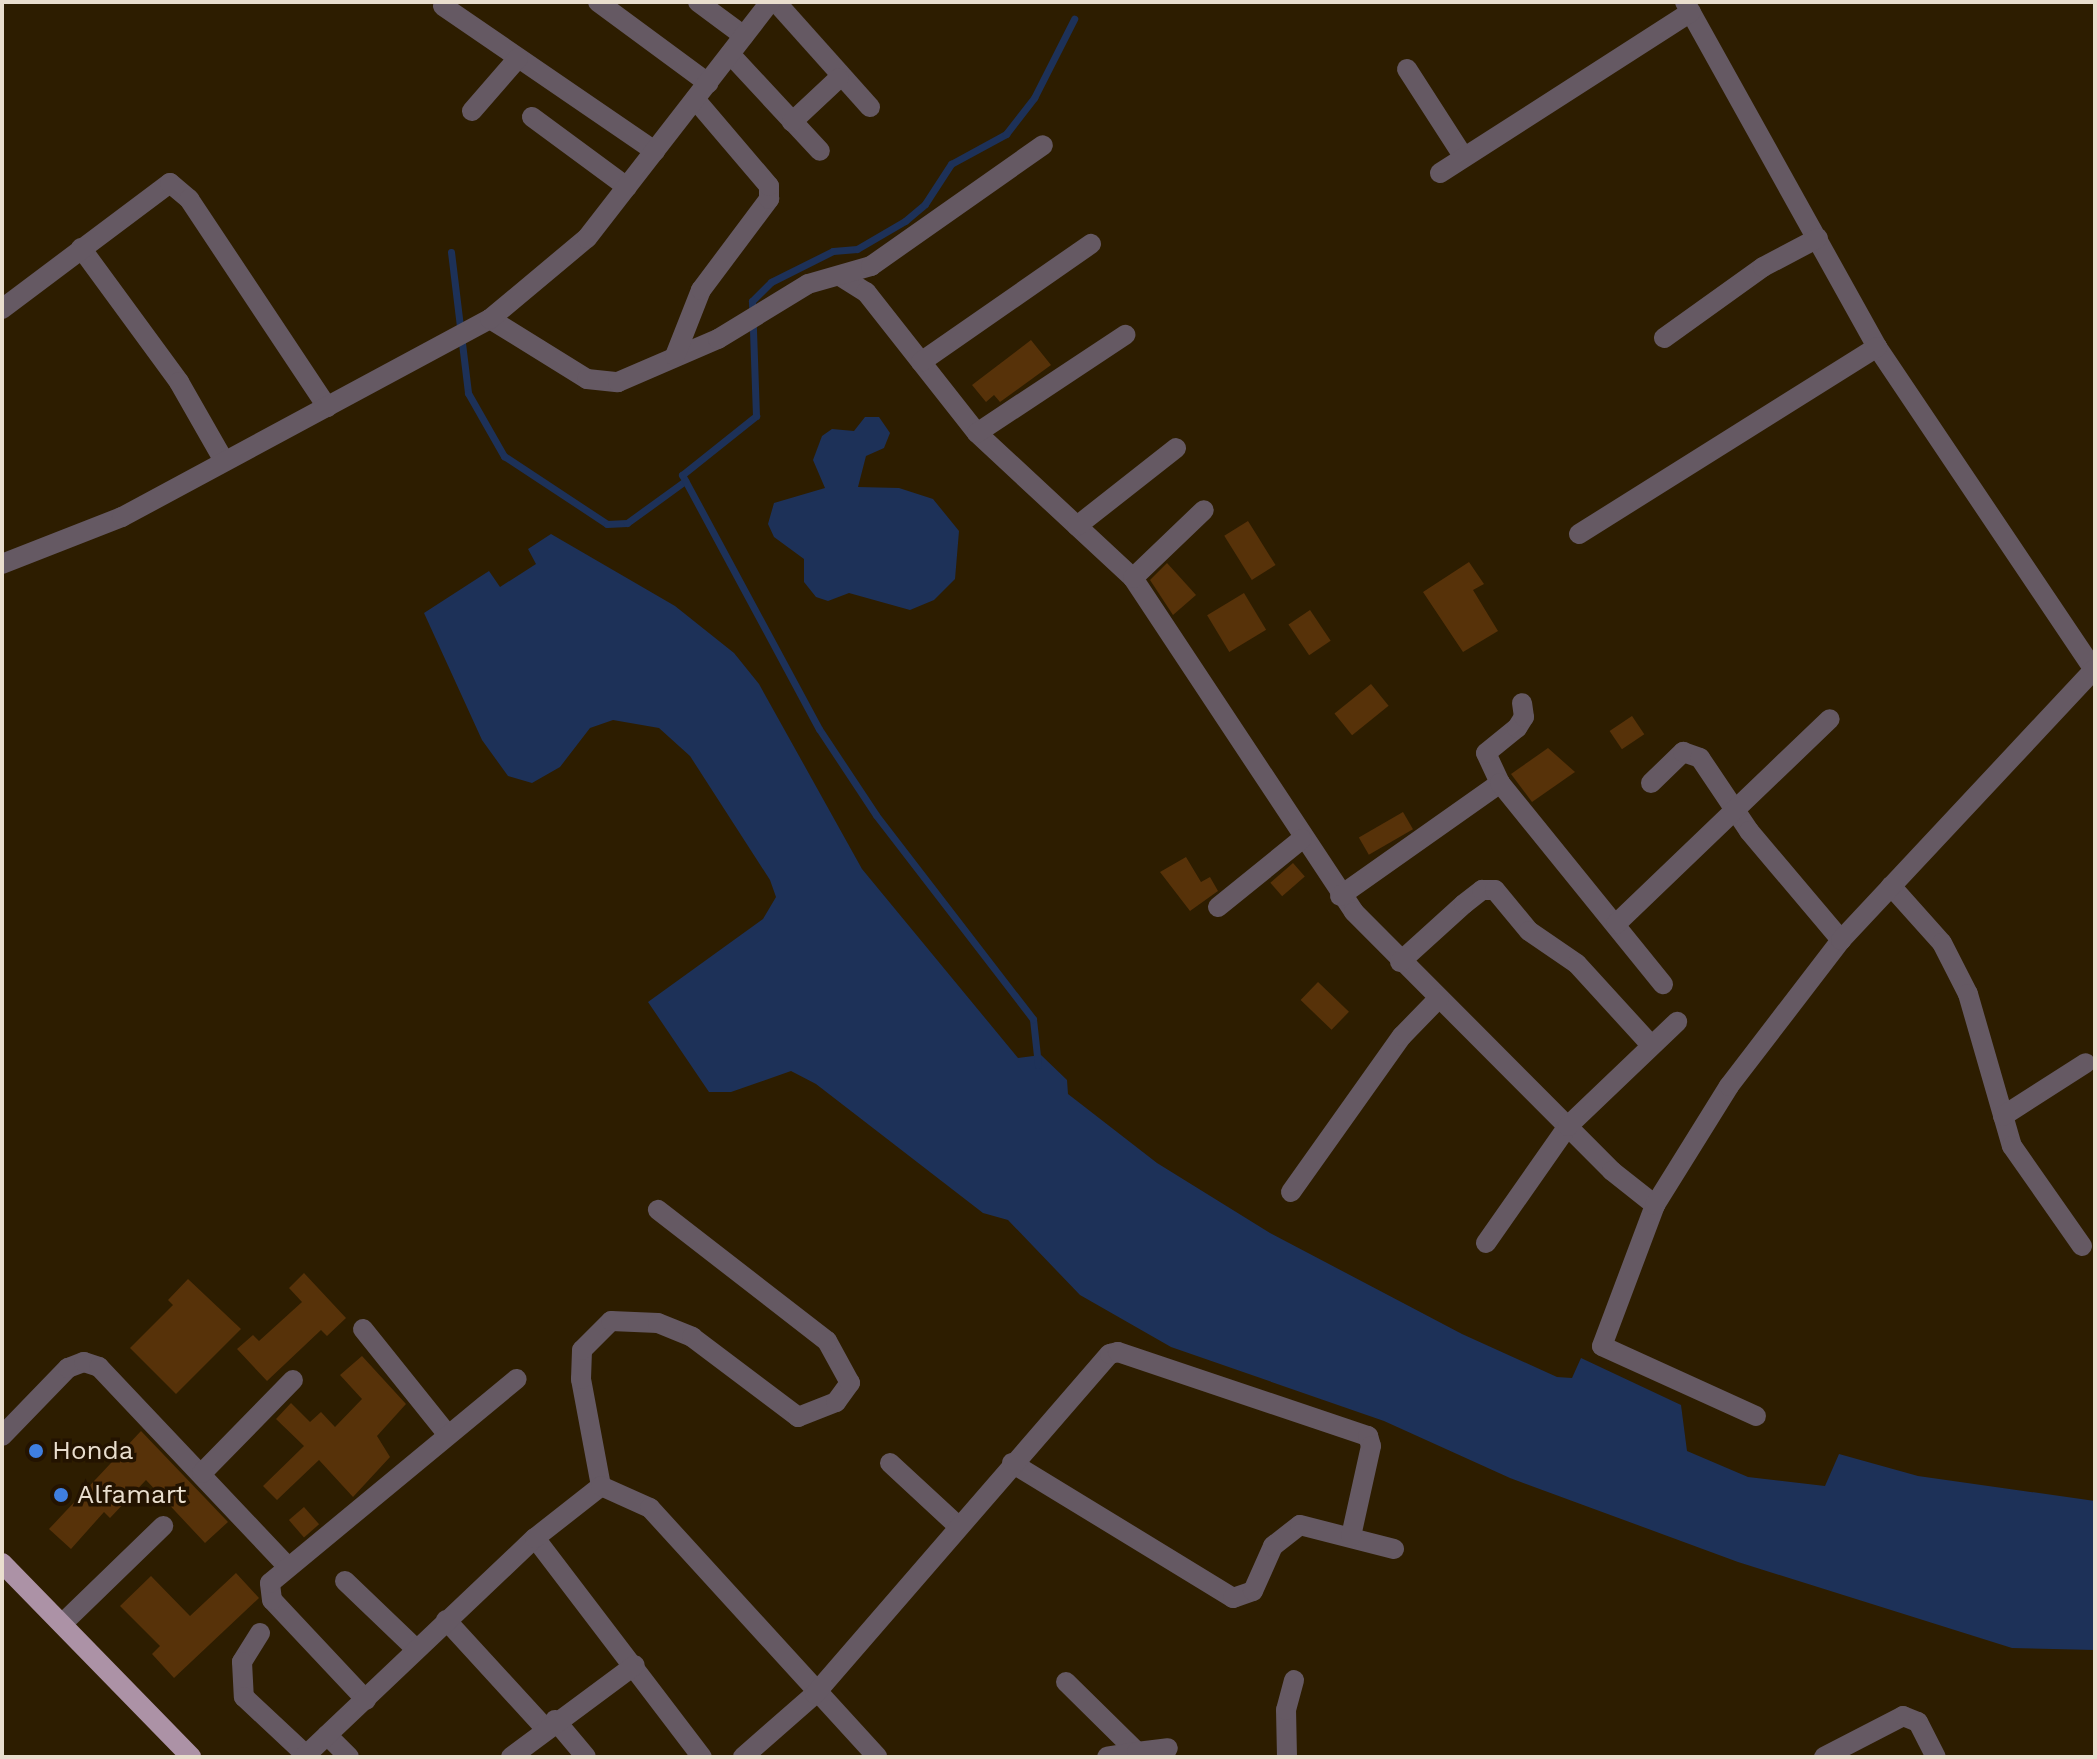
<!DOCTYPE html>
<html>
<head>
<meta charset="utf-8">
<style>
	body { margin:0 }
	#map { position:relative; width:2097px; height:1759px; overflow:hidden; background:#2d1d00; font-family:"Work Sans",sans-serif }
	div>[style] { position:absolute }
	.water>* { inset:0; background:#1d3158 }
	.stream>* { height:7px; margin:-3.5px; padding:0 3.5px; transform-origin:3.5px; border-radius:3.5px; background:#1d3158 }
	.building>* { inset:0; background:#573209; transform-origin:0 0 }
	.minor>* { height:20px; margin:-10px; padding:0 10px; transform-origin:10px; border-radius:10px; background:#655963 }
	.primary>* { height:20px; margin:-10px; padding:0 10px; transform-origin:10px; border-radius:10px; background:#ac92a6 }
	.dots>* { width:22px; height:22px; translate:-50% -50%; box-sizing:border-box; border:4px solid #231300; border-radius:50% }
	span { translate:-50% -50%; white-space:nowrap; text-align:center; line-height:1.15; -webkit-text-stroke:7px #231300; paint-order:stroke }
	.poi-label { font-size:26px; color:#e9dece }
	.left { translate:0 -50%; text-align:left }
	.frame { position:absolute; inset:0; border:4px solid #e9dece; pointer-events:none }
</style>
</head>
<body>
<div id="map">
	<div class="water">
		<div style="clip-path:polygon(865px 417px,879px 417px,890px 433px,884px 448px,866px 456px,858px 487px,899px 488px,933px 499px,959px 531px,955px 579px,934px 600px,910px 610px,849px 593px,828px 601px,816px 597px,804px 582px,804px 559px,774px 537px,768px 524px,774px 503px,825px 488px,813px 460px,822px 436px,832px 429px,854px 431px)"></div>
		<div style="clip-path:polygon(551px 534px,675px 606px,734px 653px,759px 684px,862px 869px,1018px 1058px,1041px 1055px,1067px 1080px,1068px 1094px,1157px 1163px,1270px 1233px,1462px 1334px,1557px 1377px,1572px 1378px,1581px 1358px,1681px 1405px,1687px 1451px,1748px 1477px,1825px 1486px,1839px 1454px,1918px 1476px,2095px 1501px,2095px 1650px,2012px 1648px,1738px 1562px,1510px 1478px,1384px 1421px,1171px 1347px,1080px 1295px,1008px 1220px,983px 1213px,816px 1084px,791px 1071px,731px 1092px,709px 1092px,648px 1002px,763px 919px,776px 897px,770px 880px,690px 756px,659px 728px,613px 720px,590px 728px,560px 767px,532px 783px,508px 776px,482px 740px,424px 613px,489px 571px,500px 587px,536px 564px,528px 549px)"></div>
	</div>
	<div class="stream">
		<div style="left:451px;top:252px;width:142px;rotate:83.1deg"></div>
		<div style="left:468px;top:393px;width:73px;rotate:60.3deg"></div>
		<div style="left:504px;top:456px;width:123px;rotate:33.4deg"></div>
		<div style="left:607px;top:524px;width:20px;rotate:-3deg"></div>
		<div style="left:627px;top:523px;width:72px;rotate:-35.9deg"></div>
		<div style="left:1038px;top:1065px;width:46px;rotate:-96.2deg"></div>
		<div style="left:1033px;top:1019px;width:257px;rotate:-127.6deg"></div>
		<div style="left:876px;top:815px;width:103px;rotate:-123.5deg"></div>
		<div style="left:819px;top:729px;width:289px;rotate:-118.3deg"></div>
		<div style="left:682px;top:475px;width:95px;rotate:-38.6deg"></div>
		<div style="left:756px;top:416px;width:115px;rotate:-92deg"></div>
		<div style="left:752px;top:301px;width:27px;rotate:-45deg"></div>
		<div style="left:771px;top:282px;width:69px;rotate:-26.6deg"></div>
		<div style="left:833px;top:251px;width:24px;rotate:-5deg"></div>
		<div style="left:857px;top:249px;width:56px;rotate:-30.3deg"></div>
		<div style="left:905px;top:221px;width:26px;rotate:-40deg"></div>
		<div style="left:925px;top:204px;width:48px;rotate:-57deg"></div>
		<div style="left:951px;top:164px;width:63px;rotate:-28.6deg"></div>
		<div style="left:1006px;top:134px;width:46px;rotate:-52.1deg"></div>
		<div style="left:1034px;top:98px;width:89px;rotate:-63.1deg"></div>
	</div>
	<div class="building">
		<div style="clip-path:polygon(1031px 340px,1051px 365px,1000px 402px,994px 395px,986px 402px,972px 385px)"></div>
		<div style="left:1248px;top:521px;width:52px;height:28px;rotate:58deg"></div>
		<div style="clip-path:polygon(1469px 562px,1484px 584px,1473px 590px,1498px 631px,1463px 652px,1423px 592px)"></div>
		<div style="clip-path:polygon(1167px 563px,1196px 595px,1173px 615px,1150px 580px)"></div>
		<div style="left:1244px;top:593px;width:43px;height:43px;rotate:59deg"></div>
		<div style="left:1310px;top:610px;width:37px;height:26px;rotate:56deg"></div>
		<div style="left:1371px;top:684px;width:28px;height:47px;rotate:51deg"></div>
		<div style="left:1632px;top:716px;width:22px;height:27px;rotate:56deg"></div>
		<div style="clip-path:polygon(1548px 748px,1575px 772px,1532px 802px,1511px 774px)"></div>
		<div style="left:1403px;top:812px;width:20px;height:51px;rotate:60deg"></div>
		<div style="clip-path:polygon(1186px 857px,1201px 882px,1210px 877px,1218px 891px,1190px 911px,1160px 872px)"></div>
		<div style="left:1293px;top:863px;width:18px;height:30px;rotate:49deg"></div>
		<div style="left:1318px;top:982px;width:43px;height:25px;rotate:44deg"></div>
		<div style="clip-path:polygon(304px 1273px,346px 1318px,327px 1336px,321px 1330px,267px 1381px,237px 1349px,253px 1335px,259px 1341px,302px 1302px,289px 1288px)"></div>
		<div style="clip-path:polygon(188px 1279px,241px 1329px,176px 1394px,130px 1348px,173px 1305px,168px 1300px)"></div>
		<div style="clip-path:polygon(362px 1356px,406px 1404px,377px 1436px,390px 1457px,353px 1497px,319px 1460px,277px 1500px,263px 1486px,304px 1446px,276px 1419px,291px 1403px,310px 1422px,321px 1412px,335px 1427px,362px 1399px,340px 1375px)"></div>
		<div style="clip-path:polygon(141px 1431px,228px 1522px,205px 1543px,146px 1480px,110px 1518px,104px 1512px,71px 1549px,49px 1529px)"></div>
		<div style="left:304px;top:1507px;width:23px;height:20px;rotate:49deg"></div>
		<div style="clip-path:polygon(236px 1573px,259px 1598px,174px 1678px,152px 1654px,160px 1646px,120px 1606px,151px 1576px,190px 1616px)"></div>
	</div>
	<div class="minor">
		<div style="left:598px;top:2px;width:137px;rotate:36.4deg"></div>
		<div style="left:698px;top:2px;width:57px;rotate:36.5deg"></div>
		<div style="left:776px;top:2px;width:141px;rotate:48.2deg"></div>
		<div style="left:1685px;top:2px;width:395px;rotate:60.9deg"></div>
		<div style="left:1877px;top:347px;width:391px;rotate:56.1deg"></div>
		<div style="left:443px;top:6px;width:257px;rotate:34.4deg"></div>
		<div style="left:730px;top:54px;width:132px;rotate:47.1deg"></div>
		<div style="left:1407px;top:69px;width:103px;rotate:57.2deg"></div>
		<div style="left:472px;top:111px;width:70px;rotate:-49deg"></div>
		<div style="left:532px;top:117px;width:118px;rotate:36.4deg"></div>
		<div style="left:792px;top:122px;width:64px;rotate:-43.1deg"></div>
		<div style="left:1440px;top:173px;width:298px;rotate:-32.7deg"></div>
		<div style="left:81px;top:248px;width:166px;rotate:53.8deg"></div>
		<div style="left:179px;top:382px;width:91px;rotate:60.3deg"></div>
		<div style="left:840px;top:276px;width:31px;rotate:32deg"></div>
		<div style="left:866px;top:292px;width:179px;rotate:51.8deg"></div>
		<div style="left:977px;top:433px;width:213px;rotate:42.9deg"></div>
		<div style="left:1133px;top:578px;width:400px;rotate:56.5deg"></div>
		<div style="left:1354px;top:912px;width:366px;rotate:45.1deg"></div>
		<div style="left:1612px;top:1171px;width:55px;rotate:38.3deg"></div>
		<div style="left:2px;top:309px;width:210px;rotate:-36.9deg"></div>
		<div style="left:170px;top:183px;width:25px;rotate:40deg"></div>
		<div style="left:189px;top:199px;width:250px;rotate:56.4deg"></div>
		<div style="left:490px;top:319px;width:114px;rotate:31.7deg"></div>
		<div style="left:587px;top:379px;width:31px;rotate:6deg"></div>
		<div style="left:618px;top:382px;width:109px;rotate:-23.3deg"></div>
		<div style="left:718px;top:339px;width:105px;rotate:-31.4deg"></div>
		<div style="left:808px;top:284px;width:66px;rotate:-15.9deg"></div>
		<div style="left:871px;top:266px;width:210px;rotate:-35.1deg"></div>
		<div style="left:1664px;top:338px;width:122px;rotate:-35.6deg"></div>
		<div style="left:1763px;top:267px;width:62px;rotate:-27.8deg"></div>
		<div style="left:675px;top:356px;width:71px;rotate:-68.5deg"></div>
		<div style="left:701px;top:290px;width:114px;rotate:-53.2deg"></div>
		<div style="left:769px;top:199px;width:13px;rotate:-90deg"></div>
		<div style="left:769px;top:186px;width:114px;rotate:-130.4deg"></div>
		<div style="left:921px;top:362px;width:207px;rotate:-34.8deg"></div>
		<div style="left:977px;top:433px;width:178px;rotate:-33.5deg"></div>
		<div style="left:1077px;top:526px;width:126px;rotate:-38.2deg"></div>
		<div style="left:1579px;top:534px;width:352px;rotate:-32.1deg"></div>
		<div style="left:2px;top:564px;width:129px;rotate:-21.4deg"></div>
		<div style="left:122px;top:517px;width:418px;rotate:-28.3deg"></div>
		<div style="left:490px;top:319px;width:126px;rotate:-39.9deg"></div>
		<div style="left:587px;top:238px;width:299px;rotate:-52.2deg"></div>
		<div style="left:1133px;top:578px;width:98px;rotate:-43.8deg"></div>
		<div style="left:1500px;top:783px;width:33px;rotate:-115deg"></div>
		<div style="left:1486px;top:753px;width:40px;rotate:-39deg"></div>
		<div style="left:1517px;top:728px;width:13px;rotate:-58deg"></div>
		<div style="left:1524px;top:717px;width:14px;rotate:-98deg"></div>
		<div style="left:1651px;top:783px;width:45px;rotate:-44.1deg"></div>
		<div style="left:1683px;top:752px;width:18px;rotate:19deg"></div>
		<div style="left:1700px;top:758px;width:88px;rotate:56.1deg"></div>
		<div style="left:1749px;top:831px;width:143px;rotate:49.8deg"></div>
		<div style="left:1891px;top:886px;width:76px;rotate:48.2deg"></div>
		<div style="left:1942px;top:943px;width:57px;rotate:63deg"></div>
		<div style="left:1968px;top:994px;width:158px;rotate:73.9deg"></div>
		<div style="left:2012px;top:1146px;width:122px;rotate:55deg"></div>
		<div style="left:1340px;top:896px;width:196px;rotate:-35.2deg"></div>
		<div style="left:1500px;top:783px;width:259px;rotate:51deg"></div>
		<div style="left:1218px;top:907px;width:108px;rotate:-39deg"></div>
		<div style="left:1616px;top:924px;width:296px;rotate:-43.8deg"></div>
		<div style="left:1400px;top:962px;width:86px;rotate:-42.2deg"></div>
		<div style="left:1464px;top:904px;width:23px;rotate:-38deg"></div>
		<div style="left:1482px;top:890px;width:13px"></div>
		<div style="left:1495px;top:890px;width:53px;rotate:50.3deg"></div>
		<div style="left:1529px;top:931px;width:58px;rotate:34.5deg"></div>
		<div style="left:1577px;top:964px;width:108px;rotate:47.6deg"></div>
		<div style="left:2003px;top:1116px;width:98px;rotate:-32.6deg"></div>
		<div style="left:1291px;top:1192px;width:191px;rotate:-54.6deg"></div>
		<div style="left:1402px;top:1036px;width:53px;rotate:-45.8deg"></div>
		<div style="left:1486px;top:1243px;width:143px;rotate:-55deg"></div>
		<div style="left:1568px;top:1126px;width:151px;rotate:-43.7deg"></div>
		<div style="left:363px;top:1329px;width:134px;rotate:51.3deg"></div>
		<div style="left:1756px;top:1416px;width:169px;rotate:-155.6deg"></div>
		<div style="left:1602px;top:1346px;width:151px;rotate:-69.4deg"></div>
		<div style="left:1655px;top:1205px;width:140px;rotate:-58.1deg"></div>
		<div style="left:1729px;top:1086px;width:184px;rotate:-52.5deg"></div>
		<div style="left:1841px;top:940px;width:370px;rotate:-46.9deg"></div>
		<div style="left:2px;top:1436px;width:95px;rotate:-45.9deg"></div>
		<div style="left:68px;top:1368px;width:17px;rotate:-21deg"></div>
		<div style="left:84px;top:1362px;width:16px;rotate:18deg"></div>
		<div style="left:99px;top:1367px;width:272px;rotate:46.6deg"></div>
		<div style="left:890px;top:1463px;width:93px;rotate:42.8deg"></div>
		<div style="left:1012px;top:1463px;width:259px;rotate:31.4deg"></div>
		<div style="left:1233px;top:1598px;width:21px;rotate:-19deg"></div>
		<div style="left:1253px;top:1591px;width:49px;rotate:-66deg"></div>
		<div style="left:1273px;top:1546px;width:34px;rotate:-38deg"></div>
		<div style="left:1300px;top:1525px;width:97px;rotate:14.3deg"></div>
		<div style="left:202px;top:1473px;width:130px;rotate:-45.6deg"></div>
		<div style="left:601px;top:1486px;width:109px;rotate:-100.6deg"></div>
		<div style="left:581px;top:1379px;width:29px;rotate:-88deg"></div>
		<div style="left:582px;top:1350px;width:41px;rotate:-45deg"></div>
		<div style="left:611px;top:1321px;width:47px;rotate:2.4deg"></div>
		<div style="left:658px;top:1323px;width:37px;rotate:22deg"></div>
		<div style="left:692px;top:1337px;width:133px;rotate:37deg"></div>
		<div style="left:798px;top:1417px;width:41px;rotate:-21.5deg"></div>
		<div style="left:836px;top:1402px;width:24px;rotate:-54deg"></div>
		<div style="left:850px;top:1383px;width:48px;rotate:-118.7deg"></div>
		<div style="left:827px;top:1341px;width:214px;rotate:-142.2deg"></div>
		<div style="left:535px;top:1538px;width:275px;rotate:52.7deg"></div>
		<div style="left:345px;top:1581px;width:98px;rotate:43.8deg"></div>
		<div style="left:446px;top:1620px;width:147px;rotate:47.5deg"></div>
		<div style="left:62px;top:1624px;width:141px;rotate:-44.1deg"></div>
		<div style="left:260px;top:1633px;width:34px;rotate:122deg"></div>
		<div style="left:242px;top:1662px;width:35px;rotate:87deg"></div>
		<div style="left:244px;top:1697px;width:85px;rotate:43.1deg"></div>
		<div style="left:1066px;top:1682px;width:100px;rotate:44.6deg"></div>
		<div style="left:1137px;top:1752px;width:30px;rotate:171deg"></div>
		<div style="left:366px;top:1700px;width:137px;rotate:-133.2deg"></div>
		<div style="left:272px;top:1600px;width:17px;rotate:-97deg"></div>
		<div style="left:270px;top:1583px;width:320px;rotate:-39.6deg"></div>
		<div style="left:555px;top:1720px;width:48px;rotate:50deg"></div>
		<div style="left:327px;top:1735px;width:31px;rotate:45deg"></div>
		<div style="left:1137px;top:1752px;width:31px;rotate:-7deg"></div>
		<div style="left:304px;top:1757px;width:318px;rotate:-43.5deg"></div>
		<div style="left:535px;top:1538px;width:84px;rotate:-38.2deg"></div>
		<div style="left:601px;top:1486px;width:54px;rotate:24.2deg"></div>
		<div style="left:650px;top:1508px;width:337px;rotate:47.6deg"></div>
		<div style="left:511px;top:1757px;width:154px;rotate:-36.6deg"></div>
		<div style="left:743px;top:1757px;width:96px;rotate:-41.2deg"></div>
		<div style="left:815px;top:1694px;width:450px;rotate:-49.1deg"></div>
		<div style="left:1110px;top:1354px;width:8px;rotate:-14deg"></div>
		<div style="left:1118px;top:1352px;width:264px;rotate:18.6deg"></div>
		<div style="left:1368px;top:1436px;width:10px;rotate:73deg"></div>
		<div style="left:1371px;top:1446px;width:92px;rotate:102.5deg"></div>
		<div style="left:1287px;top:1757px;width:47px;rotate:-91.2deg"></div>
		<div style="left:1286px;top:1710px;width:31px;rotate:-75deg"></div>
		<div style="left:1824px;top:1757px;width:89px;rotate:-27.4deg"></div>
		<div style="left:1903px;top:1716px;width:16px;rotate:22deg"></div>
		<div style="left:1918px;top:1722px;width:39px;rotate:63deg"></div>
	</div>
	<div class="primary">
		<div style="left:2px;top:1563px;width:271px;rotate:45.7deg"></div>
	</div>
	<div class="dots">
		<div style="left:36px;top:1451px;background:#3f7fe0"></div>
		<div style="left:61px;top:1495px;background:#3f7fe0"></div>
	</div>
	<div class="poi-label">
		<span class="left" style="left:52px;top:1451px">Honda</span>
		<span class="left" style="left:77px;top:1495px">Alfamart</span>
	</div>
	<div class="frame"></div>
</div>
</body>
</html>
